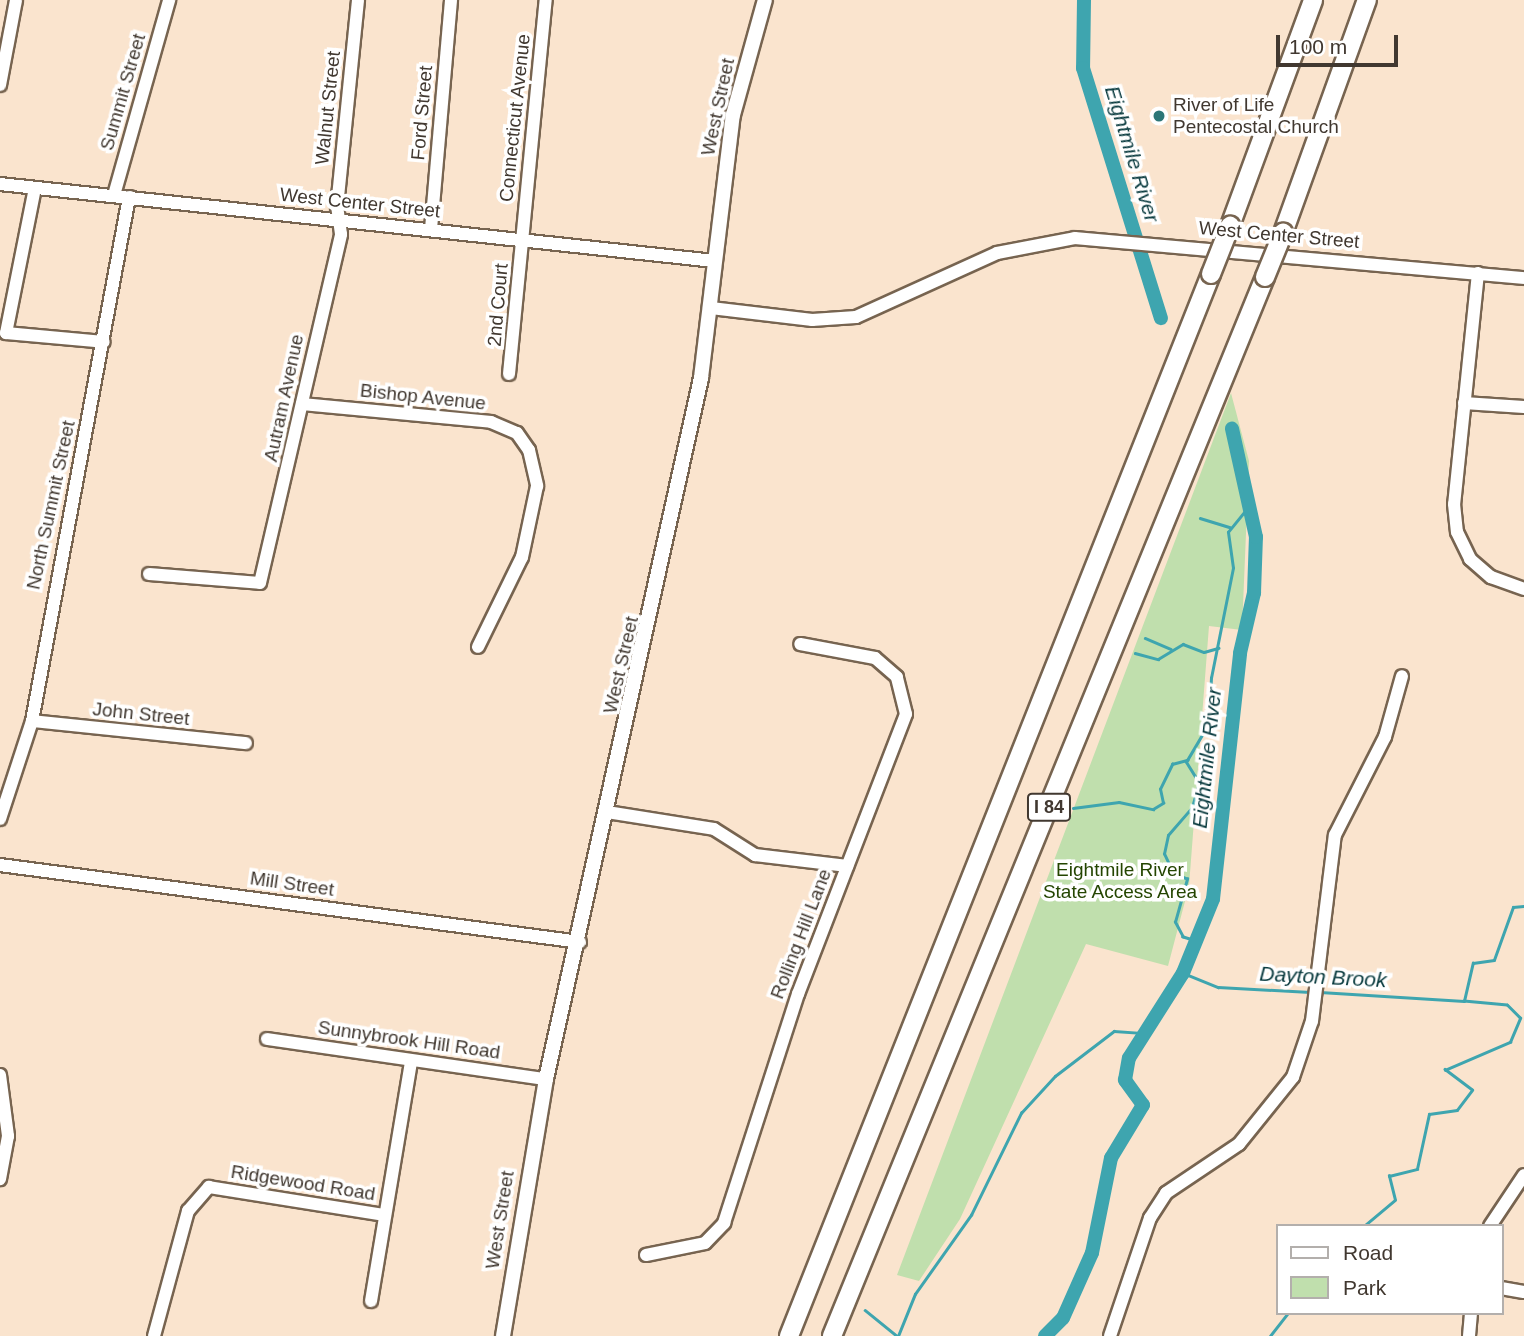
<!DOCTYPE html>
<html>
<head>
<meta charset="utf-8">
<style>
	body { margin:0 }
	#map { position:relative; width:1524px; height:1336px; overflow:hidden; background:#fae4ce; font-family:Helvetica,sans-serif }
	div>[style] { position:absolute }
	.green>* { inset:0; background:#c0dfad }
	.stream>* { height:2.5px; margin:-1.25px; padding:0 1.25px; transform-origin:1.25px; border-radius:1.25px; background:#3ea5af }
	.river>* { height:14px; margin:-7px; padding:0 7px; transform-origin:7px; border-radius:7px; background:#3ea5af }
	.roads { filter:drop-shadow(2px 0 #776450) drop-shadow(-2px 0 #776450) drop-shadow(0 2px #776450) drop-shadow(0 -2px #776450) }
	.minor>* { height:12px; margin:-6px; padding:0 6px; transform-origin:6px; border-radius:6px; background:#fff }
	.major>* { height:14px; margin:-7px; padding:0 7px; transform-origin:7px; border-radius:7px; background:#fff }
	.highway>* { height:18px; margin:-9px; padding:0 9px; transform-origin:9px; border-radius:9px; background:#fff }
	.bridges { filter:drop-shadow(2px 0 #776450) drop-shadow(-2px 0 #776450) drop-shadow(0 2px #776450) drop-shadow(0 -2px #776450) }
	.highway-bridge>* { height:18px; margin:-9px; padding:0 9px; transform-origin:9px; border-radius:9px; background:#fff }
	.dots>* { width:19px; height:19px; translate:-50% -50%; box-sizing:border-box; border:4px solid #fff; border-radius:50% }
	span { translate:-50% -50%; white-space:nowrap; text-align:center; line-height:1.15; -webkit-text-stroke:7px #fff; paint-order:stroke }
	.shield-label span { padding:2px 5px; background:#fff; border:2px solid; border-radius:5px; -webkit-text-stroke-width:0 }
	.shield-label { font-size:18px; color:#413830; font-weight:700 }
	.street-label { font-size:19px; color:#413830 }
	.poi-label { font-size:19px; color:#413830 }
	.left { translate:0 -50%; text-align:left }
	.park-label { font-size:19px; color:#244501 }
	.water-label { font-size:21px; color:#06383c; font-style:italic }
	.legend { position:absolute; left:1276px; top:1224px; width:228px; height:91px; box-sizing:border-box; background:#fff; border:2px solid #b3afac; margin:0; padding:9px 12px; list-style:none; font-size:21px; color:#413830 }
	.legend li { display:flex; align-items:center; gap:14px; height:35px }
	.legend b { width:35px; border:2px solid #b3afac }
	.scale { position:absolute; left:1276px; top:35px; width:122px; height:32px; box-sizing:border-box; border:4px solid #413830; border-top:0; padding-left:9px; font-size:21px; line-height:24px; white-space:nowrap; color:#413830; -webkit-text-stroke:5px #fff; paint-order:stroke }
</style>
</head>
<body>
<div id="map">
	<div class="green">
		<div style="clip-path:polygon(1231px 393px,1249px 461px,1242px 630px,1209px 626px,1189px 886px,1168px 966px,1086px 944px,960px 1219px,919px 1281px,897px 1275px)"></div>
	</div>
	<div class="stream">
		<div style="left:1200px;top:518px;width:31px;rotate:17deg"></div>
		<div style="left:1145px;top:638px;width:28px;rotate:23deg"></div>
		<div style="left:1135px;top:653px;width:24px;rotate:15deg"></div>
		<div style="left:1158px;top:659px;width:29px;rotate:-31deg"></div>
		<div style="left:1183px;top:644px;width:22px;rotate:21deg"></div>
		<div style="left:1204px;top:652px;width:15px;rotate:-16deg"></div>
		<div style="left:1073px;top:808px;width:46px;rotate:-7.4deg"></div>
		<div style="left:1119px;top:802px;width:35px;rotate:12deg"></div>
		<div style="left:1153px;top:809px;width:12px;rotate:-31deg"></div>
		<div style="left:1163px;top:803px;width:14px;rotate:-102deg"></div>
		<div style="left:1160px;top:789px;width:28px;rotate:-64deg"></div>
		<div style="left:1172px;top:764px;width:16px;rotate:-15deg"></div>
		<div style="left:1196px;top:941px;width:14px;rotate:-163deg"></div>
		<div style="left:1183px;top:937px;width:17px;rotate:-118deg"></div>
		<div style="left:1175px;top:922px;width:45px;rotate:-74.4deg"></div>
		<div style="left:1187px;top:879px;width:15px;rotate:-157deg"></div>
		<div style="left:1173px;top:873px;width:21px;rotate:-115deg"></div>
		<div style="left:1164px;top:854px;width:19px;rotate:-78deg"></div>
		<div style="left:1168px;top:835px;width:37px;rotate:-49deg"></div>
		<div style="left:1192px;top:807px;width:25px;rotate:-74deg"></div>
		<div style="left:1199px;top:783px;width:25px;rotate:-122deg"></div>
		<div style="left:1186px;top:762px;width:45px;rotate:-59.5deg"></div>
		<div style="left:1209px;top:723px;width:45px;rotate:-87.5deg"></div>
		<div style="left:1211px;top:678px;width:112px;rotate:-78.7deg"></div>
		<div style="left:1233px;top:568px;width:36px;rotate:-98deg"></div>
		<div style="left:1228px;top:532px;width:36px;rotate:-51deg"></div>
		<div style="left:1183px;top:973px;width:38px;rotate:22deg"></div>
		<div style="left:1218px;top:987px;width:92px;rotate:3.1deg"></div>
		<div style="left:1320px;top:992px;width:144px;rotate:3.6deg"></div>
		<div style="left:1464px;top:1001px;width:39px;rotate:-77deg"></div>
		<div style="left:1473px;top:963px;width:21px;rotate:-8deg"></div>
		<div style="left:1494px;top:960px;width:56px;rotate:-70.3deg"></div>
		<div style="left:1513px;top:907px;width:11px;rotate:-5deg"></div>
		<div style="left:1364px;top:1226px;width:40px;rotate:-40deg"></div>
		<div style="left:1395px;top:1200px;width:25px;rotate:-104deg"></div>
		<div style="left:1389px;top:1176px;width:29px;rotate:-14deg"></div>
		<div style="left:1417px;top:1169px;width:56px;rotate:-77.7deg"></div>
		<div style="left:1429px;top:1114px;width:28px;rotate:-8deg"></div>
		<div style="left:1457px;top:1110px;width:25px;rotate:-53deg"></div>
		<div style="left:1472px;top:1090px;width:34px;rotate:-143deg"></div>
		<div style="left:1445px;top:1070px;width:71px;rotate:-23.3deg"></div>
		<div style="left:1510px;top:1042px;width:26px;rotate:-67deg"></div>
		<div style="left:1520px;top:1018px;width:18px;rotate:-135deg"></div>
		<div style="left:1507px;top:1005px;width:43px;rotate:-174.7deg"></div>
		<div style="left:865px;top:1310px;width:40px;rotate:39deg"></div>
		<div style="left:1046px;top:1334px;width:6px;rotate:18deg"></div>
		<div style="left:898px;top:1336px;width:45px;rotate:-68deg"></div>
		<div style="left:915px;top:1294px;width:97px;rotate:-54.7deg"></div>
		<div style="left:971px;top:1215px;width:114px;rotate:-63.9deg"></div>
		<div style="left:1021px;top:1113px;width:50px;rotate:-47.4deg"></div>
		<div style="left:1055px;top:1076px;width:74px;rotate:-37.3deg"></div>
		<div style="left:1114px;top:1031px;width:30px;rotate:4deg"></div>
		<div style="left:1270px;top:1336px;width:29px;rotate:-52deg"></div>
	</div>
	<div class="river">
		<div style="left:1084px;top:0;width:68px;rotate:90.8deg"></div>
		<div style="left:1083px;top:68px;width:262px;rotate:72.7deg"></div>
		<div style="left:1045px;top:1336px;width:25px;rotate:-45deg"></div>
		<div style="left:1063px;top:1318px;width:71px;rotate:-66deg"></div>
		<div style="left:1092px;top:1253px;width:97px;rotate:-78.7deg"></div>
		<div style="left:1111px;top:1158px;width:62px;rotate:-58.9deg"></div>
		<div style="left:1143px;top:1105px;width:31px;rotate:-126deg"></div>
		<div style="left:1125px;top:1080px;width:22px;rotate:-80deg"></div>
		<div style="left:1129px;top:1058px;width:101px;rotate:-57.6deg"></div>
		<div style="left:1183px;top:973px;width:80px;rotate:-67.9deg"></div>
		<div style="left:1213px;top:899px;width:247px;rotate:-83.7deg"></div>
		<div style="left:1240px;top:653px;width:62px;rotate:-76.9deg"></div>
		<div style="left:1254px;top:593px;width:56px;rotate:-88deg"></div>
		<div style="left:1256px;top:537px;width:111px;rotate:-102.5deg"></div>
	</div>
	<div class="roads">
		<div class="minor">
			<div style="left:0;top:85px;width:86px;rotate:-79.3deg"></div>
			<div style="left:0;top:184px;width:719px;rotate:6.15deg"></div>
			<div style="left:35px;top:188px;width:148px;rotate:101.3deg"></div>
			<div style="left:6px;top:333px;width:98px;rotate:5.2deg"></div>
			<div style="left:114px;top:195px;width:203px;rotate:-74.2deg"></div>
			<div style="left:431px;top:229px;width:230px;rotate:-85deg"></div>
			<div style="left:1478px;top:273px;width:232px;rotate:95.9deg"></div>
			<div style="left:1454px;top:504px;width:28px;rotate:84deg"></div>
			<div style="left:1457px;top:532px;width:30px;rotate:64deg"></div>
			<div style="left:1470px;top:559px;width:28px;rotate:41deg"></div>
			<div style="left:1491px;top:577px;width:35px;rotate:20deg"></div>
			<div style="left:711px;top:308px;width:102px;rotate:6.8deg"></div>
			<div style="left:812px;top:320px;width:44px;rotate:-3.9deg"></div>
			<div style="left:856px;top:317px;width:155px;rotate:-24.4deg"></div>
			<div style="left:997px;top:253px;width:79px;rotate:-10.9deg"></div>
			<div style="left:1075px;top:238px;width:451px;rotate:5.1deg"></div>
			<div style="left:509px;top:374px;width:376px;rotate:-84.4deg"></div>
			<div style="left:1464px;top:403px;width:60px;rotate:3.8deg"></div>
			<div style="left:302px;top:404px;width:190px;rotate:5.4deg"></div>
			<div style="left:491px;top:422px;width:28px;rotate:23deg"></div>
			<div style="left:517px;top:433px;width:21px;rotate:55deg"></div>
			<div style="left:529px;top:450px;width:37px;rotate:77deg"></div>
			<div style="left:537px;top:486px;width:73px;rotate:101.9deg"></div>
			<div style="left:522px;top:557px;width:100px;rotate:116.1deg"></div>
			<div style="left:149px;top:574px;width:111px;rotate:4.6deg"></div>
			<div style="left:260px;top:583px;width:358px;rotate:-76.9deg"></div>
			<div style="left:341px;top:234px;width:27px;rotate:-98deg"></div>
			<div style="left:337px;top:207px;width:208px;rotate:-84.2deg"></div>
			<div style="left:32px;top:721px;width:215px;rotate:5.9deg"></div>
			<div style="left:607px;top:812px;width:108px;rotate:9deg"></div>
			<div style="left:714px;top:829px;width:49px;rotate:32.4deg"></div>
			<div style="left:755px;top:855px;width:93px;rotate:6.8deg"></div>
			<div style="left:0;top:819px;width:103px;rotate:-71.9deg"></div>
			<div style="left:32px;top:721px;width:533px;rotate:-79.51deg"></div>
			<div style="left:0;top:865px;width:585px;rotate:7.56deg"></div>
			<div style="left:267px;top:1039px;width:282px;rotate:8.2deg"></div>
			<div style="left:0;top:1075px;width:62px;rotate:82.5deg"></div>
			<div style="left:8px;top:1136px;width:44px;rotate:100.5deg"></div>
			<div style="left:1490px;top:1226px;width:61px;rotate:-56.3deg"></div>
			<div style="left:646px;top:1255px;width:60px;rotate:-11.5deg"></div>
			<div style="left:705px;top:1243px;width:28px;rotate:-46deg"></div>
			<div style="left:724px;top:1223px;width:241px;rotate:-72.1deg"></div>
			<div style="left:798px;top:994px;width:300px;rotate:-68.9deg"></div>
			<div style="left:906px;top:714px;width:38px;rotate:-104deg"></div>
			<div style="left:897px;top:677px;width:29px;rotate:-139deg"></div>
			<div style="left:875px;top:658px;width:76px;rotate:-169.4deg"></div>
			<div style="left:1501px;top:1288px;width:23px;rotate:10deg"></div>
			<div style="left:371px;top:1301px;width:242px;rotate:-80.5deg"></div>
			<div style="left:154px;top:1336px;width:130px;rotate:-74.8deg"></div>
			<div style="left:188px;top:1211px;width:32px;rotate:-49deg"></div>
			<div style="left:209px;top:1187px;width:177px;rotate:9.1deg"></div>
			<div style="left:1110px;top:1336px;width:125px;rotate:-71.3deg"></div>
			<div style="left:1150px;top:1218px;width:30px;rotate:-57deg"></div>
			<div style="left:1166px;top:1193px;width:88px;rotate:-33.9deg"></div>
			<div style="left:1239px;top:1144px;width:86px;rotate:-51.1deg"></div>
			<div style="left:1293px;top:1077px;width:59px;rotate:-71.3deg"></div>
			<div style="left:1312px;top:1021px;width:187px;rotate:-83deg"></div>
			<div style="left:1335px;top:835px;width:110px;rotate:-63deg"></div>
			<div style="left:1385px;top:737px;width:63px;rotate:-74.4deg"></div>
			<div style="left:1469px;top:1336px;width:23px;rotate:-85deg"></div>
		</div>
		<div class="major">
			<div style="left:503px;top:1336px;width:261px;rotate:-80.5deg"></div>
			<div style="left:546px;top:1079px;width:718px;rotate:-77.53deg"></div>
			<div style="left:701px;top:378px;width:265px;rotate:-83.1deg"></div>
			<div style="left:733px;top:115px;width:119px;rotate:-74.5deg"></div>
		</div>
		<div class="highway">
			<div style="left:1230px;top:226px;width:241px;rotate:-69.8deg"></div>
			<div style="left:1283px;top:233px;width:248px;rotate:-70.2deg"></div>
			<div style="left:789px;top:1336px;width:1143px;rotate:-68.33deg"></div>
			<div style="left:832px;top:1336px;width:1144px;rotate:-67.76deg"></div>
		</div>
	</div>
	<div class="bridges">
		<div class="highway-bridge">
			<div style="left:1211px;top:274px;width:52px;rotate:-68.4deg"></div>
			<div style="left:1265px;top:277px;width:48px;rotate:-67.8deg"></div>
		</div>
	</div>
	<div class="dots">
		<div style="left:1159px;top:116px;background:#2c7677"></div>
	</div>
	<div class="shield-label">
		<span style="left:1049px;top:807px">I 84</span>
	</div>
	<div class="street-label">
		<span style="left:123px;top:92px;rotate:-74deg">Summit Street</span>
		<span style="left:718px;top:107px;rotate:-78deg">West Street</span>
		<span style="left:328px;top:108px;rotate:-84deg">Walnut Street</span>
		<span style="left:422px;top:113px;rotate:-85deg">Ford Street</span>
		<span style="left:515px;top:118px;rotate:-84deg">Connecticut Avenue</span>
		<span style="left:360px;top:203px;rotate:6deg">West Center Street</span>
		<span style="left:1279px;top:235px;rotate:5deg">West Center Street</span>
		<span style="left:498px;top:305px;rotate:-85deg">2nd Court</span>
		<span style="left:423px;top:397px;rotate:6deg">Bishop Avenue</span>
		<span style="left:284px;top:398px;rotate:-78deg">Autram Avenue</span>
		<span style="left:51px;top:505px;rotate:-78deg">North Summit Street</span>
		<span style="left:621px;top:665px;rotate:-77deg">West Street</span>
		<span style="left:141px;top:714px;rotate:6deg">John Street</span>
		<span style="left:292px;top:884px;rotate:8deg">Mill Street</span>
		<span style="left:801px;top:934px;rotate:-69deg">Rolling Hill Lane</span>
		<span style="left:409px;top:1040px;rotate:8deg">Sunnybrook Hill Road</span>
		<span style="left:303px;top:1183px;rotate:9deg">Ridgewood Road</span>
		<span style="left:500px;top:1220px;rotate:-81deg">West Street</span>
	</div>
	<div class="poi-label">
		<span class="left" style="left:1173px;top:116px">River of Life<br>Pentecostal Church</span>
	</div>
	<div class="park-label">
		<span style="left:1120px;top:881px">Eightmile River<br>State Access Area</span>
	</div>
	<div class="water-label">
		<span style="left:1132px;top:154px;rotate:73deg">Eightmile River</span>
		<span style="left:1207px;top:758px;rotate:-84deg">Eightmile River</span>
		<span style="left:1323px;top:977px;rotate:3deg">Dayton Brook</span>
	</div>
	<ul class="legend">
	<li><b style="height:9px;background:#fff"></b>Road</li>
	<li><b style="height:19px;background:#c0dfad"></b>Park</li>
	</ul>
	<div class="scale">100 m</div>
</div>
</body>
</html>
